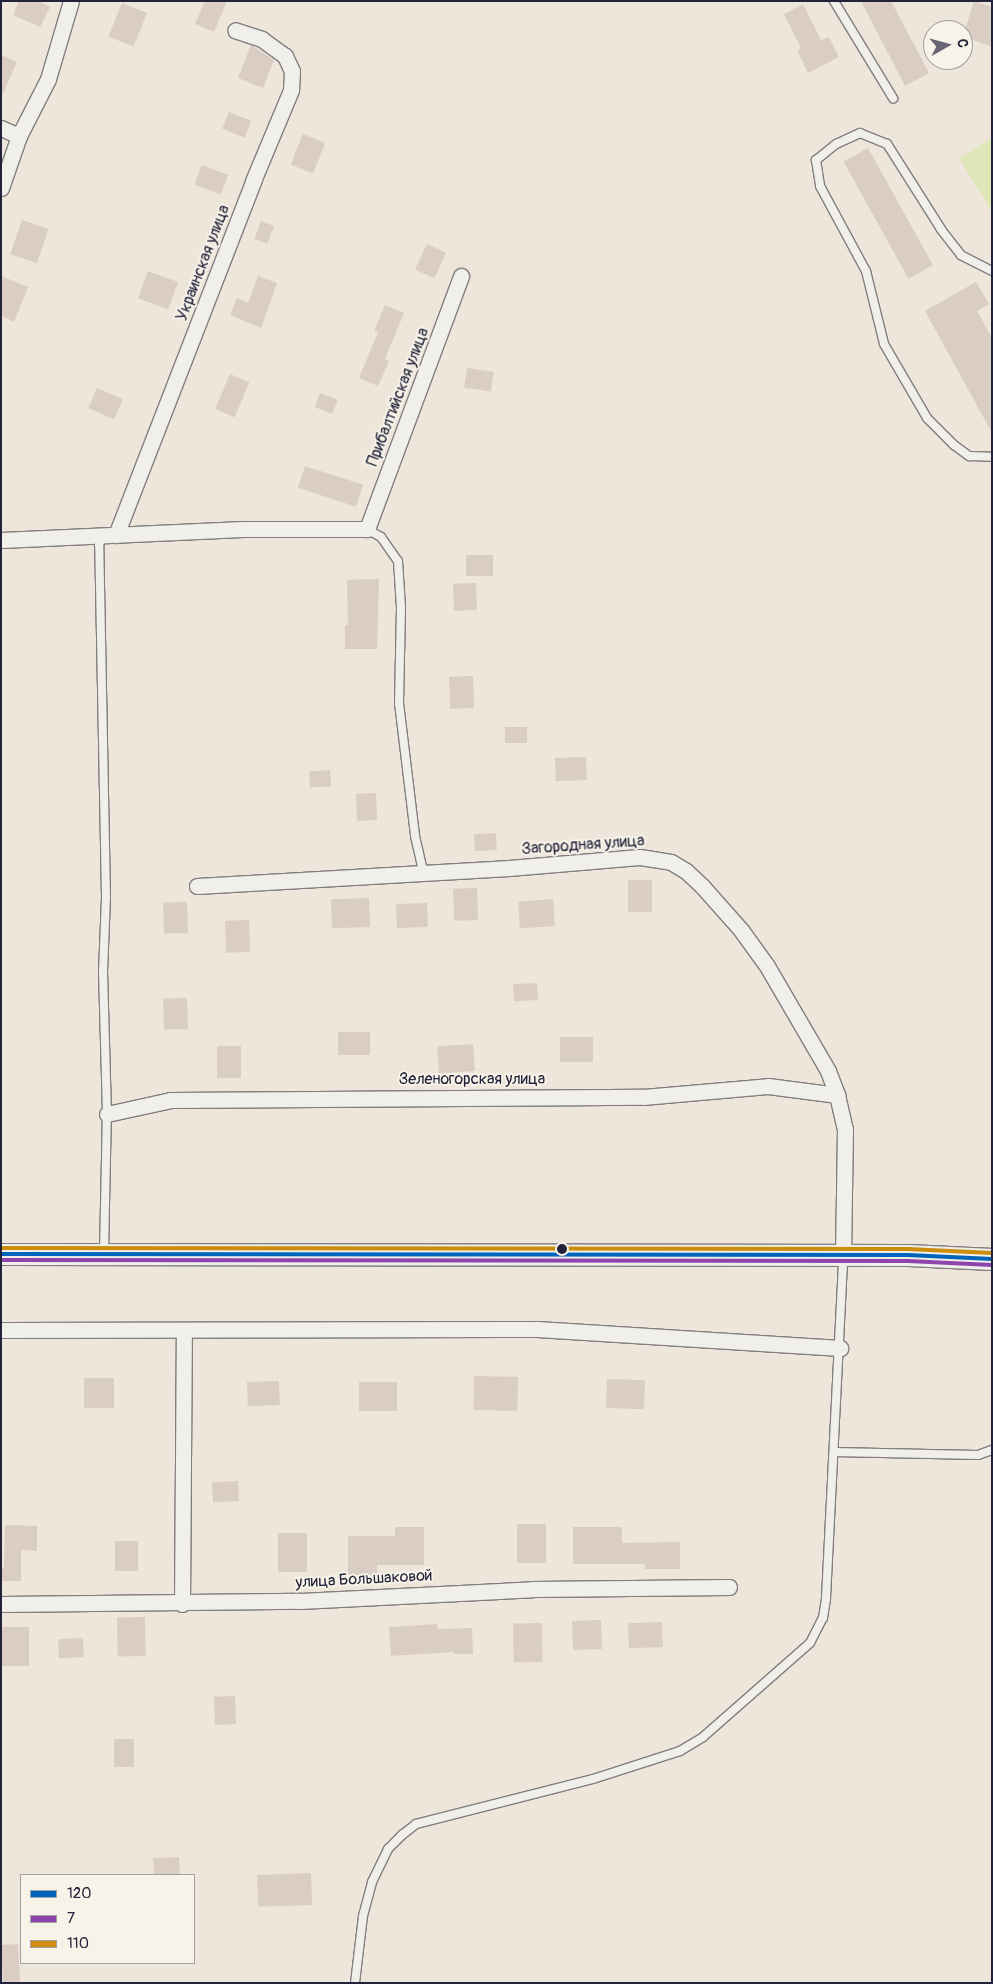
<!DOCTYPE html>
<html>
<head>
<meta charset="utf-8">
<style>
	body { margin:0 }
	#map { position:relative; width:993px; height:1984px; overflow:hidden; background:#eee5db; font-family:Pangolin,sans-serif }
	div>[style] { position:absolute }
	.green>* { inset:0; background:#dfe6b8 }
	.building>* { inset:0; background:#dacec4; transform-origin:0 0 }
	.roads { filter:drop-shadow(1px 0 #827e7f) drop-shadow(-1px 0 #827e7f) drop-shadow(0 1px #827e7f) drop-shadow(0 -1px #827e7f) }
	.service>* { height:8px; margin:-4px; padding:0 4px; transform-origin:4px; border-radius:4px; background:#f1efea }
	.minor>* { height:15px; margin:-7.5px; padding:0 7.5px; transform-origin:7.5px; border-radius:7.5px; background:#f1efea }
	.secondary>* { height:21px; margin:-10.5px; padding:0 10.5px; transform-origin:10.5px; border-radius:10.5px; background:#f1efea }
	.bus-1>* { height:4px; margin:-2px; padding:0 2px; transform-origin:2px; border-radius:2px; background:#0065bd }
	.bus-2>* { height:4px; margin:-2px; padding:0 2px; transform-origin:2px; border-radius:2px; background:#8e44ad }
	.bus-3>* { height:4px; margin:-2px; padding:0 2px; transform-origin:2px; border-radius:2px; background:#cc8c0c }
	.dots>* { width:14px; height:14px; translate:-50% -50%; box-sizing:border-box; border:2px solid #f7f3e8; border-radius:50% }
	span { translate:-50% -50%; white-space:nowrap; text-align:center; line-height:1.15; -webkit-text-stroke:4px #f7f3e8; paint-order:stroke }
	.street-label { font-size:16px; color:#22223b }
	.frame { position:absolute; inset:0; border:2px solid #22223b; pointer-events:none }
	.legend { position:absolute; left:20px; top:1874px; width:175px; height:90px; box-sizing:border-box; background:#f7f3e8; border:1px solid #a29fa3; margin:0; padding:6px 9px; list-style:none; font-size:15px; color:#22223b }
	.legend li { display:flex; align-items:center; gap:10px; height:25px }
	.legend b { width:25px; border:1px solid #a29fa3 }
	.north { position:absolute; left:923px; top:20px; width:50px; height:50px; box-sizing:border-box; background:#f7f3e8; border:1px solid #a29fa3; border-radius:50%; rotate:83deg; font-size:14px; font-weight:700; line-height:20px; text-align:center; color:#22223b }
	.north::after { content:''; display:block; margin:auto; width:18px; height:22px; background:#696673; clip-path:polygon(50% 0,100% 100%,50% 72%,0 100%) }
</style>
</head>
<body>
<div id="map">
	<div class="green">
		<div style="clip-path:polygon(992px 138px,992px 212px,959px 158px)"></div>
	</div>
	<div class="building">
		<div style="clip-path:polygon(19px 1px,38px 1px,50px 7px,40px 27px,13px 15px)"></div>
		<div style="clip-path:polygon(205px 1px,227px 1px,214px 32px,195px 24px)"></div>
		<div style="clip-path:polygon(861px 1px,891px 1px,929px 73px,905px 86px)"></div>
		<div style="clip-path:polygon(974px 1px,992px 7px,992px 47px,963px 36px)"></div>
		<div style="left:122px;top:3px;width:27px;height:36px;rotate:22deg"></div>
		<div style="clip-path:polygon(803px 4px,821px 40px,829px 37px,839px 57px,808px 73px,797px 50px,801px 48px,784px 14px)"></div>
		<div style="clip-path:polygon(251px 45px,274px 60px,263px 88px,238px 78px)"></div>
		<div style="clip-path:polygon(1px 55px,17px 62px,1px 98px)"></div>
		<div style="left:229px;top:112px;width:24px;height:18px;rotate:22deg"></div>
		<div style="left:303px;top:134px;width:24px;height:33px;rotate:22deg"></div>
		<div style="left:868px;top:148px;width:134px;height:28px;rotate:61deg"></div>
		<div style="left:202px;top:165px;width:28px;height:21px;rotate:21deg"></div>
		<div style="left:22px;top:220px;width:28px;height:36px;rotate:19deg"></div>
		<div style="left:261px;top:221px;width:14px;height:19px;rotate:21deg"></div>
		<div style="left:427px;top:244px;width:21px;height:28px;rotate:25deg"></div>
		<div style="left:148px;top:271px;width:32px;height:29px;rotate:20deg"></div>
		<div style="clip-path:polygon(1px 276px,28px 287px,14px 322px,1px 316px)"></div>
		<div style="clip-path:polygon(258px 276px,277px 283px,261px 328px,230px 315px,237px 298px,248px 303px)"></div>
		<div style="clip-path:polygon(976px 282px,989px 304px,977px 311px,992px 338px,992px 433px,925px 311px)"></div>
		<div style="clip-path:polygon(385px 305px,404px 313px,385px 359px,389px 361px,378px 386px,359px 378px,378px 332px,374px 331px)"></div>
		<div style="left:467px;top:368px;width:27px;height:20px;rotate:8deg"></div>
		<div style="left:230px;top:374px;width:21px;height:38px;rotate:23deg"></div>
		<div style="left:97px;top:388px;width:28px;height:22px;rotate:23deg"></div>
		<div style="left:320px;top:393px;width:19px;height:15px;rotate:21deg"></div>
		<div style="left:305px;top:466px;width:61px;height:23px;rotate:18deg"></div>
		<div style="left:466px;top:555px;width:27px;height:21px"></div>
		<div style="clip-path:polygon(379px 579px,377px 649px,345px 649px,345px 625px,348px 625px,347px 580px)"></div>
		<div style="left:476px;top:583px;width:27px;height:23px;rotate:88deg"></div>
		<div style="left:473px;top:676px;width:32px;height:24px;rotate:88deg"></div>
		<div style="left:527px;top:727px;width:16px;height:22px;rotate:90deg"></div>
		<div style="left:586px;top:757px;width:23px;height:31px;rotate:88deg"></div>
		<div style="left:330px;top:770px;width:16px;height:21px;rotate:86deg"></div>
		<div style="left:376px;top:793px;width:27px;height:20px;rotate:88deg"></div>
		<div style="left:496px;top:833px;width:17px;height:22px;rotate:87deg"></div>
		<div style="left:652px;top:880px;width:32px;height:24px;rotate:90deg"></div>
		<div style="left:477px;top:888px;width:32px;height:24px;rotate:88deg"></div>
		<div style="left:369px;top:898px;width:29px;height:38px;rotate:88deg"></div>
		<div style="left:553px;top:899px;width:27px;height:35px;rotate:86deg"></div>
		<div style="left:187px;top:902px;width:31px;height:24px;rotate:88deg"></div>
		<div style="left:427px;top:903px;width:24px;height:31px;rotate:88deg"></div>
		<div style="left:249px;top:920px;width:32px;height:24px;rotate:88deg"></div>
		<div style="left:537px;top:983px;width:17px;height:24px;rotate:87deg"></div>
		<div style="left:187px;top:998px;width:31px;height:24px;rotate:88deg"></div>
		<div style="left:338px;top:1032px;width:32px;height:23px"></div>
		<div style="left:560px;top:1037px;width:33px;height:25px"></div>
		<div style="left:473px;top:1044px;width:27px;height:36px;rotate:86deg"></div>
		<div style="left:217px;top:1046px;width:24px;height:32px"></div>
		<div style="left:474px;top:1376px;width:44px;height:34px;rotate:1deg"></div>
		<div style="left:114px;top:1378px;width:30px;height:30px;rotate:90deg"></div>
		<div style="left:607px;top:1379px;width:38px;height:29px;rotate:2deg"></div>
		<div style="left:279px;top:1381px;width:24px;height:32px;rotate:88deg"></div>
		<div style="left:359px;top:1382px;width:38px;height:29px"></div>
		<div style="left:238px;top:1481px;width:20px;height:26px;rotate:87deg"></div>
		<div style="left:517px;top:1524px;width:29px;height:39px"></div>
		<div style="clip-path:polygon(5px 1525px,37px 1526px,37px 1551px,21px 1550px,21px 1581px,1px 1581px,1px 1568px,4px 1568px)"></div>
		<div style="clip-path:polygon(395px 1527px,424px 1527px,424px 1565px,377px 1565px,377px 1575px,348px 1575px,348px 1536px,395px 1536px)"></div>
		<div style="clip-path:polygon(573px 1527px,622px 1527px,622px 1543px,680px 1542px,680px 1569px,645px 1569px,645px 1564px,573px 1564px)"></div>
		<div style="left:278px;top:1533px;width:29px;height:39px"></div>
		<div style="left:115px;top:1541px;width:23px;height:30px"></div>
		<div style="left:145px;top:1617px;width:39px;height:28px;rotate:89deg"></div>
		<div style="left:601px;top:1620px;width:29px;height:29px;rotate:88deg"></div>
		<div style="left:662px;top:1622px;width:25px;height:34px;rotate:88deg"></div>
		<div style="left:542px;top:1623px;width:39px;height:29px;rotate:89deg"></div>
		<div style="clip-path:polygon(437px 1624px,438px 1629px,472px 1628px,473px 1654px,454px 1654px,454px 1652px,391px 1656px,389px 1627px)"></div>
		<div style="left:1px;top:1627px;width:28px;height:39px"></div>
		<div style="left:83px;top:1638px;width:19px;height:25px;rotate:87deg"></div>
		<div style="left:235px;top:1696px;width:28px;height:21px;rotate:88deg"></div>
		<div style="left:114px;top:1739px;width:20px;height:28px"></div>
		<div style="left:179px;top:1857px;width:18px;height:26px;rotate:87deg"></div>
		<div style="left:311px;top:1873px;width:32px;height:54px;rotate:88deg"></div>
		<div style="left:18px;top:1944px;width:39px;height:17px;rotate:87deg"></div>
	</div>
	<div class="roads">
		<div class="service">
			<div style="left:834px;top:1px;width:114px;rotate:58.7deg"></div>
			<div style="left:992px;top:271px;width:35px;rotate:-153deg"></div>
			<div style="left:961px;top:255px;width:33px;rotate:-128deg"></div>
			<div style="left:941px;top:229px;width:101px;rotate:-122.4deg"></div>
			<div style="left:887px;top:144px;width:29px;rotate:-158deg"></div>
			<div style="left:860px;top:133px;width:26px;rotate:155deg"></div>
			<div style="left:836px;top:144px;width:26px;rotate:141deg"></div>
			<div style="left:816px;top:160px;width:26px;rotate:81deg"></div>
			<div style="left:820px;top:186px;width:97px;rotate:61.6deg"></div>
			<div style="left:866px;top:271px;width:75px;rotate:76.1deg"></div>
			<div style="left:884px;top:344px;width:86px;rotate:59.8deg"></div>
			<div style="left:927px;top:418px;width:38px;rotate:45deg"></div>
			<div style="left:954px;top:445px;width:19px;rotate:36deg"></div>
			<div style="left:969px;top:456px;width:23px;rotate:2deg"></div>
			<div style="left:367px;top:529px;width:16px;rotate:30deg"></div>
			<div style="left:381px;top:537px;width:29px;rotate:55deg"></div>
			<div style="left:398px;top:561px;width:47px;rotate:86.3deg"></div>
			<div style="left:401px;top:608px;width:95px;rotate:91.2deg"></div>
			<div style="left:399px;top:703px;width:134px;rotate:83.1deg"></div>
			<div style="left:415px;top:836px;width:37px;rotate:77deg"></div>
			<div style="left:104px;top:1253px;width:139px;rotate:-88.8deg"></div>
			<div style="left:107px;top:1114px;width:142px;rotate:-91.6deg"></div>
			<div style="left:103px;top:972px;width:75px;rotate:-87.7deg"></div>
			<div style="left:106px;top:897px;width:352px;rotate:-91.1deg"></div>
			<div style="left:99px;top:545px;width:5px;rotate:-68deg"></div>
			<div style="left:101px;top:540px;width:7px;rotate:-27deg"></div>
			<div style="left:834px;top:1452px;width:144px;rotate:1.2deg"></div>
			<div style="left:978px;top:1455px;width:15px;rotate:-20deg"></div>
			<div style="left:355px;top:1983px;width:67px;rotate:-83.2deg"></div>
			<div style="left:363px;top:1916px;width:35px;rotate:-75deg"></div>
			<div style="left:372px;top:1882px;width:37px;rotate:-64deg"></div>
			<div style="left:388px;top:1849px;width:20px;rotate:-45deg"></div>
			<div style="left:402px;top:1835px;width:18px;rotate:-38deg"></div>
			<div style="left:416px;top:1824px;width:183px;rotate:-14.3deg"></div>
			<div style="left:593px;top:1779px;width:91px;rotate:-17.8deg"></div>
			<div style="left:680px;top:1751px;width:27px;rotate:-31deg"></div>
			<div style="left:703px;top:1737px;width:142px;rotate:-41.3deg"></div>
			<div style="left:810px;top:1643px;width:28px;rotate:-63deg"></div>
			<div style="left:823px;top:1618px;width:20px;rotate:-81deg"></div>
			<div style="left:826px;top:1598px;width:341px;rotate:-87.1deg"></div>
		</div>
		<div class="minor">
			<div style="left:1px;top:128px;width:20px;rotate:24deg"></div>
			<div style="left:1px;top:188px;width:55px;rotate:-70.9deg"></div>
			<div style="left:19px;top:136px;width:64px;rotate:-63deg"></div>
			<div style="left:48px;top:79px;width:81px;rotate:-73.6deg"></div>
			<div style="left:116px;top:535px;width:380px;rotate:-68.8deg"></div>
			<div style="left:253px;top:181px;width:99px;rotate:-67.3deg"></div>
			<div style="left:291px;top:90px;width:19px;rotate:-87deg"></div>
			<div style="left:292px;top:71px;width:17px;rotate:-115deg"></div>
			<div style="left:285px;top:56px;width:29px;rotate:-144deg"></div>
			<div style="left:262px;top:39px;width:28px;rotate:-162deg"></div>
			<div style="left:1px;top:540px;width:242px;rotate:-2.6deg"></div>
			<div style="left:243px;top:529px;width:124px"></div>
			<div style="left:367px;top:529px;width:270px;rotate:-69.6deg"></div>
			<div style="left:197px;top:886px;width:313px;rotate:-3.3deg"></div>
			<div style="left:509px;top:868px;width:131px;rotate:-4.8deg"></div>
			<div style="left:640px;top:857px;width:31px;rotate:9deg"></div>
			<div style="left:671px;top:862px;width:17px;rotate:31deg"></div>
			<div style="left:686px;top:871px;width:22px;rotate:43deg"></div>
			<div style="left:702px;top:886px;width:59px;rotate:48.4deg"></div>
			<div style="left:741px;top:930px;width:44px;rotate:54.2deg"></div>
			<div style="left:767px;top:966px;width:121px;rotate:59.8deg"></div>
			<div style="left:828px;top:1071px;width:26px;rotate:69deg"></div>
			<div style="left:837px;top:1095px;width:35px;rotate:77deg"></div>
			<div style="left:845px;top:1129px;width:126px;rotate:90.9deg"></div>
			<div style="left:107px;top:1114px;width:66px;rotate:-12.3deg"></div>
			<div style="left:171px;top:1100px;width:472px;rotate:-0.4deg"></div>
			<div style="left:643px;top:1097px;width:125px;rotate:-5deg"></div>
			<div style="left:768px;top:1086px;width:70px;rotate:7.4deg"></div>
			<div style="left:1px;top:1330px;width:536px;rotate:-0.11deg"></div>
			<div style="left:537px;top:1329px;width:304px;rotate:3.6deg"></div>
			<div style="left:1px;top:1604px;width:299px;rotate:-0.6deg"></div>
			<div style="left:300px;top:1601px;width:233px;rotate:-2.9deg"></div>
			<div style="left:533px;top:1589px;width:196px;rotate:-0.6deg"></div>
			<div style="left:182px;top:1604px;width:273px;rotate:-89.6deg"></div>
		</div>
		<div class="secondary">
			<div style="left:1px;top:1254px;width:907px;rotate:0.06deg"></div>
			<div style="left:908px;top:1255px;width:84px;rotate:2.7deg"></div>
		</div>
	</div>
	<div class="bus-1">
		<div style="left:1px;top:1254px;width:907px;rotate:0.06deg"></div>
		<div style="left:908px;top:1255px;width:84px;rotate:2.7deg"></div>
	</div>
	<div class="bus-2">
		<div style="left:1px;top:1260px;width:907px;rotate:0.06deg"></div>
		<div style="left:908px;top:1261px;width:84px;rotate:2.7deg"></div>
	</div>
	<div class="bus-3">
		<div style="left:1px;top:1248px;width:907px;rotate:0.06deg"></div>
		<div style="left:908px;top:1249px;width:84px;rotate:2.7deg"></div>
	</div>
	<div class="dots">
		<div style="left:562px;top:1249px;background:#22223b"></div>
	</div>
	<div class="street-label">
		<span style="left:203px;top:263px;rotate:-69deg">Украинская улица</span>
		<span style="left:398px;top:397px;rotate:-69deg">Прибалтийская улица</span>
		<span style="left:583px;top:845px;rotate:-4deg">Загородная улица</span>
		<span style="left:472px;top:1079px">Зеленогорская улица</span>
		<span style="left:364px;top:1579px;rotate:-3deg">улица Большаковой</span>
	</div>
	<div class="frame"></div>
	<ul class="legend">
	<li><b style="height:6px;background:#0065bd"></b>120</li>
	<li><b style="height:6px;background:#8e44ad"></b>7</li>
	<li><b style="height:6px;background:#cc8c0c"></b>110</li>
	</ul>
	<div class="north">С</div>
</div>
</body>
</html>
